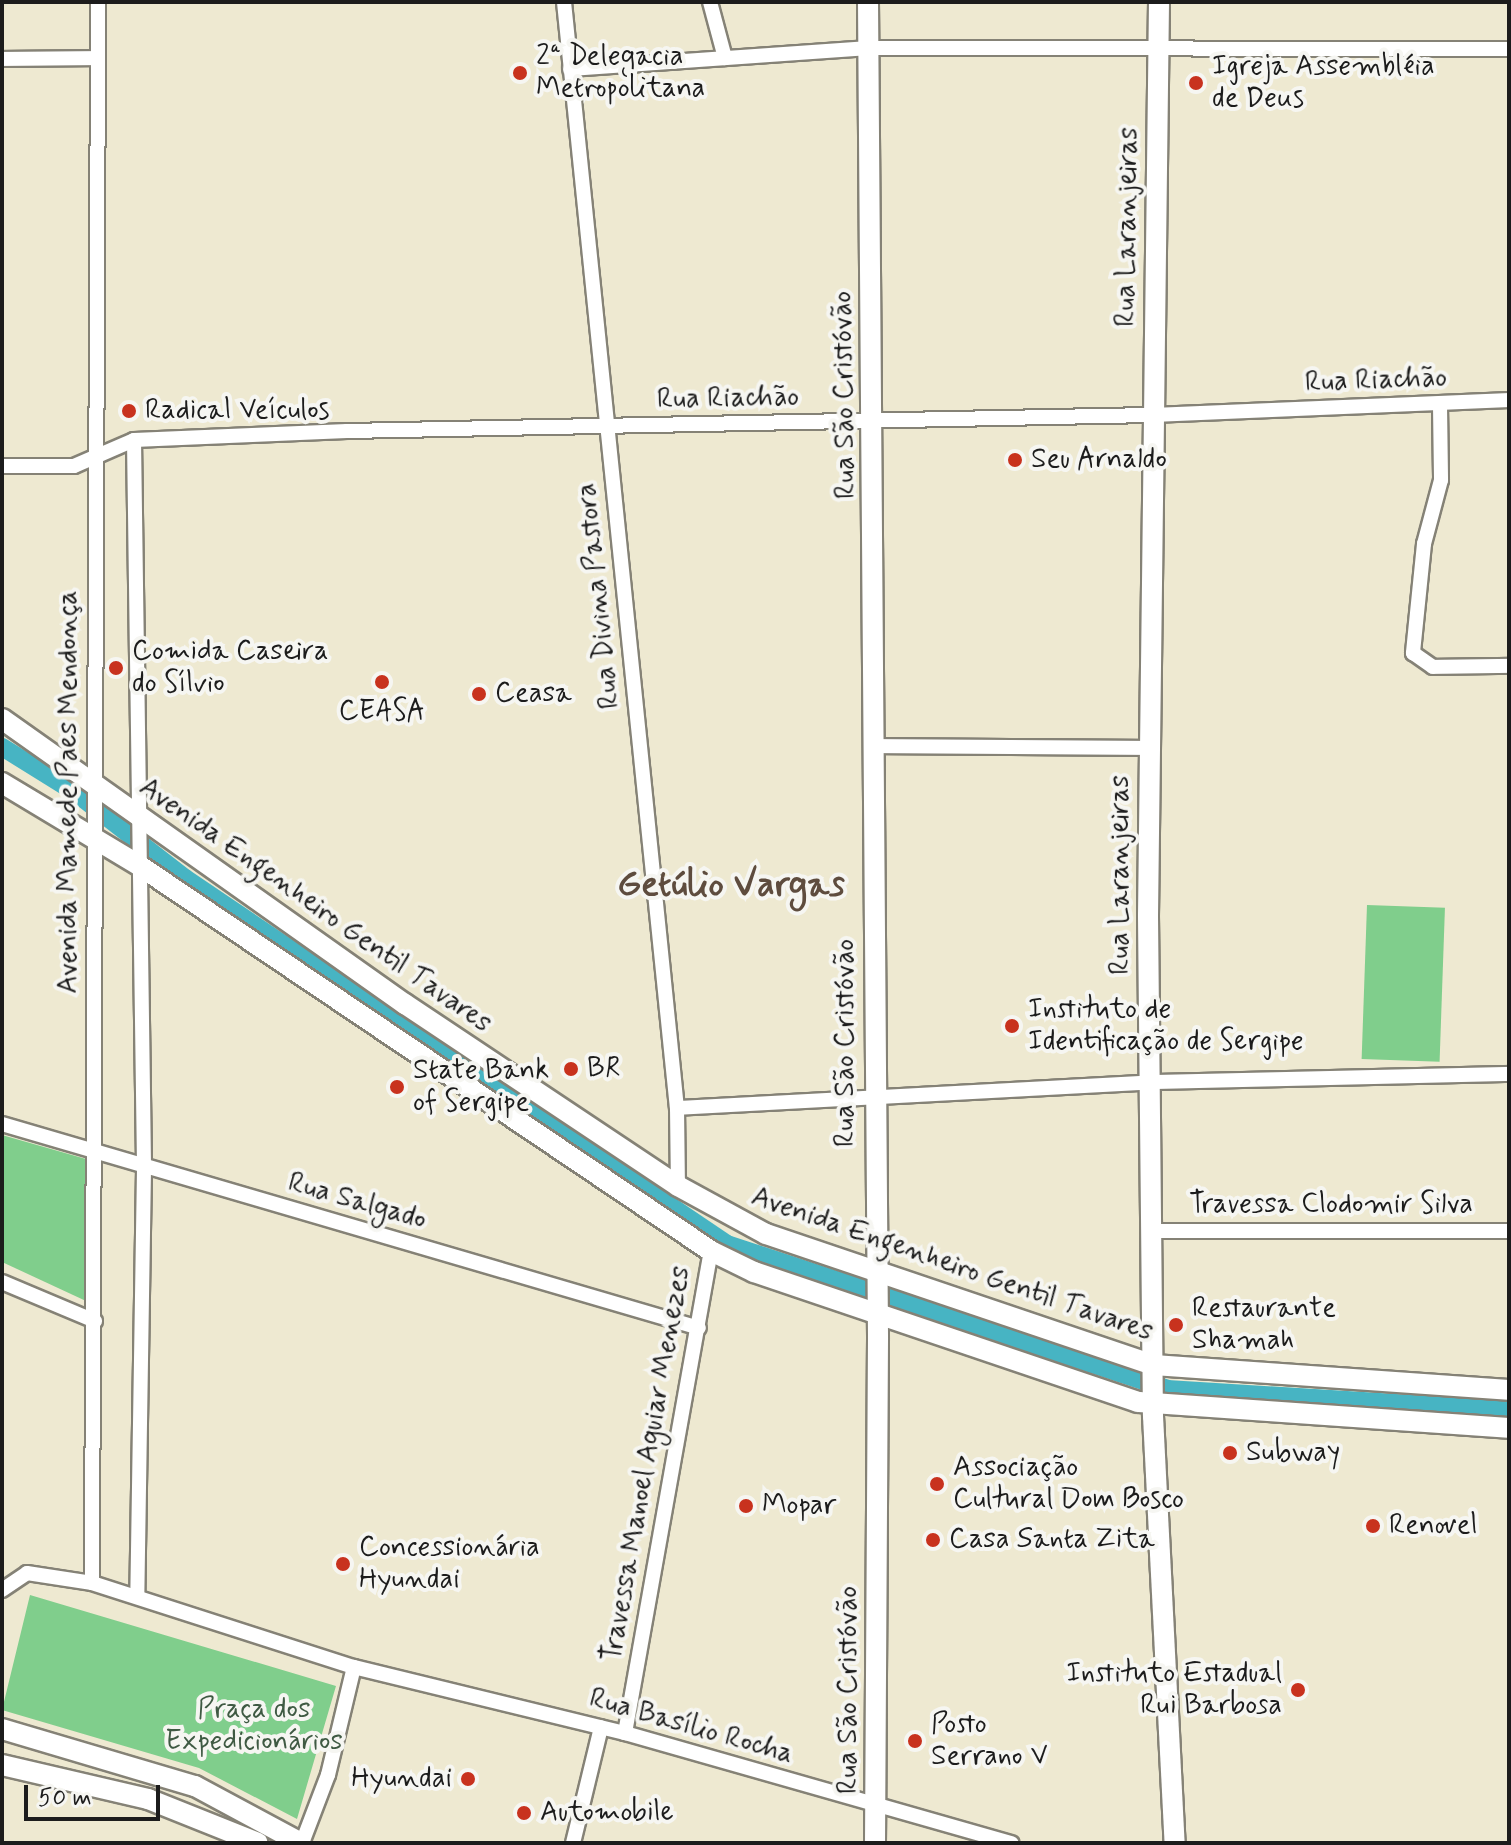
<!DOCTYPE html>
<html>
<head>
<meta charset="utf-8">
<style>
	body { margin:0 }
	#map { position:relative; width:1511px; height:1845px; overflow:hidden; background:#eee9d1; font-family:Mynerve,sans-serif }
	div>[style] { position:absolute }
	.green>* { inset:0; background:#80ce8c; transform-origin:0 0 }
	.canal>* { height:18px; margin:-9px; padding:0 9px; transform-origin:9px; border-radius:9px; background:#47b4c3 }
	.roads { filter:drop-shadow(2px 0 #858276) drop-shadow(-2px 0 #858276) drop-shadow(0 2px #858276) drop-shadow(0 -2px #858276) }
	.street>* { height:14px; margin:-7px; padding:0 7px; transform-origin:7px; border-radius:7px; background:#fff }
	.secondary>* { height:20px; margin:-10px; padding:0 10px; transform-origin:10px; border-radius:10px; background:#fff }
	.dots>* { width:22px; height:22px; translate:-50% -50%; box-sizing:border-box; border:4px solid #f6f6f2; border-radius:50% }
	span { translate:-50% -50%; white-space:nowrap; text-align:center; line-height:1.15; -webkit-text-stroke:8px #f6f6f2; paint-order:stroke }
	.poi-label { font-size:28px; color:#1c1c1c }
	.left { translate:0 -50%; text-align:left }
	.right { translate:-100% -50%; text-align:right }
	.street-label { font-size:28px; color:#1c1c1c }
	.park-label { font-size:28px; color:#3f5a43 }
	.district-label { font-size:36px; color:#5e4c3e; font-weight:700 }
	.frame { position:absolute; inset:0; border:4px solid #1c1c1c; pointer-events:none }
	.scale { position:absolute; left:24px; top:1785px; width:136px; height:36px; box-sizing:border-box; border:4px solid #1c1c1c; border-top:0; padding-left:10px; font-size:24px; line-height:28px; white-space:nowrap; color:#1c1c1c; -webkit-text-stroke:6px #f6f6f2; paint-order:stroke }
</style>
</head>
<body>
<div id="map">
	<div class="green">
		<div style="left:1367px;top:905px;width:78px;height:154px;rotate:2deg"></div>
		<div style="clip-path:polygon(2px 1135px,86px 1159px,86px 1301px,2px 1262px)"></div>
		<div style="clip-path:polygon(30px 1595px,336px 1686px,297px 1819px,199px 1768px,2px 1710px)"></div>
	</div>
	<div class="canal">
		<div style="left:2px;top:747px;width:84px;rotate:31.8deg"></div>
		<div style="left:73px;top:791px;width:142px;rotate:37.8deg"></div>
		<div style="left:185px;top:878px;width:654px;rotate:34.03deg"></div>
		<div style="left:727px;top:1244px;width:463px;rotate:18.2deg"></div>
		<div style="left:1167px;top:1389px;width:343px;rotate:3.5deg"></div>
	</div>
	<div class="roads">
		<div class="street">
			<div style="left:564px;top:2px;width:1112px;rotate:84.17deg"></div>
			<div style="left:677px;top:1108px;width:78px;rotate:89.3deg"></div>
			<div style="left:710px;top:2px;width:58px;rotate:75deg"></div>
			<div style="left:2px;top:59px;width:96px;rotate:-0.6deg"></div>
			<div style="left:570px;top:69px;width:300px;rotate:-4deg"></div>
			<div style="left:869px;top:48px;width:640px;rotate:0.09deg"></div>
			<div style="left:1440px;top:406px;width:74px;rotate:89.2deg"></div>
			<div style="left:1441px;top:480px;width:66px;rotate:104.9deg"></div>
			<div style="left:1424px;top:544px;width:110px;rotate:95.8deg"></div>
			<div style="left:1413px;top:653px;width:24px;rotate:35deg"></div>
			<div style="left:1433px;top:667px;width:76px;rotate:-0.8deg"></div>
			<div style="left:134px;top:440px;width:729px;rotate:89.21deg"></div>
			<div style="left:144px;top:1169px;width:427px;rotate:90.9deg"></div>
			<div style="left:2px;top:466px;width:72px"></div>
			<div style="left:74px;top:466px;width:65px;rotate:-23.4deg"></div>
			<div style="left:134px;top:440px;width:213px;rotate:-2.4deg"></div>
			<div style="left:347px;top:431px;width:807px;rotate:-1.14deg"></div>
			<div style="left:1154px;top:415px;width:355px;rotate:-2.4deg"></div>
			<div style="left:872px;top:746px;width:278px;rotate:0.4deg"></div>
			<div style="left:677px;top:1108px;width:475px;rotate:-3.1deg"></div>
			<div style="left:1151px;top:1082px;width:358px;rotate:-1.3deg"></div>
			<div style="left:2px;top:1124px;width:726px;rotate:16.31deg"></div>
			<div style="left:1153px;top:1231px;width:356px"></div>
			<div style="left:2px;top:1282px;width:101px;rotate:22.8deg"></div>
			<div style="left:92px;top:1583px;width:1581px;rotate:-89.78deg"></div>
			<div style="left:2px;top:1590px;width:30px;rotate:-34deg"></div>
			<div style="left:27px;top:1573px;width:66px;rotate:8.7deg"></div>
			<div style="left:92px;top:1583px;width:275px;rotate:17.8deg"></div>
			<div style="left:354px;top:1667px;width:279px;rotate:13.7deg"></div>
			<div style="left:625px;top:1733px;width:402px;rotate:15.9deg"></div>
			<div style="left:625px;top:1733px;width:490px;rotate:-79.9deg"></div>
			<div style="left:302px;top:1843px;width:73px;rotate:-69.1deg"></div>
			<div style="left:328px;top:1775px;width:111px;rotate:-76.5deg"></div>
			<div style="left:573px;top:1843px;width:119px;rotate:-76.4deg"></div>
		</div>
		<div class="secondary">
			<div style="left:868px;top:2px;width:1337px;rotate:89.57deg"></div>
			<div style="left:878px;top:1339px;width:504px;rotate:90.34deg"></div>
			<div style="left:1159px;top:2px;width:914px;rotate:90.69deg"></div>
			<div style="left:1148px;top:916px;width:500px;rotate:89.43deg"></div>
			<div style="left:1153px;top:1416px;width:428px;rotate:87.1deg"></div>
			<div style="left:2px;top:719px;width:494px;rotate:35.3deg"></div>
			<div style="left:405px;top:1004px;width:328px;rotate:33.7deg"></div>
			<div style="left:678px;top:1186px;width:100px;rotate:28.6deg"></div>
			<div style="left:766px;top:1234px;width:409px;rotate:18.7deg"></div>
			<div style="left:1153px;top:1365px;width:357px;rotate:4deg"></div>
			<div style="left:2px;top:783px;width:161px;rotate:31deg"></div>
			<div style="left:140px;top:866px;width:689px;rotate:33.99deg"></div>
			<div style="left:711px;top:1251px;width:48px;rotate:26deg"></div>
			<div style="left:754px;top:1272px;width:405px;rotate:18.7deg"></div>
			<div style="left:1138px;top:1402px;width:372px;rotate:4deg"></div>
			<div style="left:2px;top:1729px;width:201px;rotate:16.5deg"></div>
			<div style="left:195px;top:1786px;width:120px;rotate:28.3deg"></div>
			<div style="left:2px;top:1765px;width:150px;rotate:13.1deg"></div>
			<div style="left:148px;top:1799px;width:118px;rotate:21.8deg"></div>
		</div>
	</div>
	<div class="dots">
		<div style="left:520px;top:73px;background:#c8321e"></div>
		<div style="left:1196px;top:83px;background:#c8321e"></div>
		<div style="left:129px;top:411px;background:#c8321e"></div>
		<div style="left:1015px;top:460px;background:#c8321e"></div>
		<div style="left:116px;top:668px;background:#c8321e"></div>
		<div style="left:382px;top:682px;background:#c8321e"></div>
		<div style="left:479px;top:694px;background:#c8321e"></div>
		<div style="left:1012px;top:1026px;background:#c8321e"></div>
		<div style="left:571px;top:1069px;background:#c8321e"></div>
		<div style="left:397px;top:1087px;background:#c8321e"></div>
		<div style="left:1176px;top:1325px;background:#c8321e"></div>
		<div style="left:1230px;top:1453px;background:#c8321e"></div>
		<div style="left:937px;top:1484px;background:#c8321e"></div>
		<div style="left:746px;top:1506px;background:#c8321e"></div>
		<div style="left:1373px;top:1526px;background:#c8321e"></div>
		<div style="left:933px;top:1540px;background:#c8321e"></div>
		<div style="left:343px;top:1564px;background:#c8321e"></div>
		<div style="left:1298px;top:1690px;background:#c8321e"></div>
		<div style="left:915px;top:1741px;background:#c8321e"></div>
		<div style="left:468px;top:1779px;background:#c8321e"></div>
		<div style="left:524px;top:1813px;background:#c8321e"></div>
	</div>
	<div class="poi-label">
		<span class="left" style="left:536px;top:73px">2ª Delegacia<br>Metropolitana</span>
		<span class="left" style="left:1212px;top:83px">Igreja Assembléia<br>de Deus</span>
		<span class="left" style="left:145px;top:411px">Radical Veículos</span>
		<span class="left" style="left:1031px;top:460px">Seu Arnaldo</span>
		<span class="left" style="left:132px;top:668px">Comida Caseira<br>do Sílvio</span>
		<span class="left" style="left:495px;top:694px">Ceasa</span>
		<span style="left:382px;top:712px">CEASA</span>
		<span class="left" style="left:1028px;top:1026px">Instituto de<br>Identificação de Sergipe</span>
		<span class="left" style="left:587px;top:1069px">BR</span>
		<span class="left" style="left:413px;top:1087px">State Bank<br>of Sergipe</span>
		<span class="left" style="left:1192px;top:1325px">Restaurante<br>Shamah</span>
		<span class="left" style="left:1246px;top:1453px">Subway</span>
		<span class="left" style="left:953px;top:1484px">Associação<br>Cultural Dom Bosco</span>
		<span class="left" style="left:762px;top:1506px">Mopar</span>
		<span class="left" style="left:1389px;top:1526px">Renovel</span>
		<span class="left" style="left:949px;top:1540px">Casa Santa Zita</span>
		<span class="left" style="left:359px;top:1564px">Concessionária<br>Hyundai</span>
		<span class="right" style="left:1282px;top:1690px">Instituto Estadual<br>Rui Barbosa</span>
		<span class="left" style="left:931px;top:1741px">Posto<br>Serrano V</span>
		<span class="right" style="left:452px;top:1779px">Hyundai</span>
		<span class="left" style="left:540px;top:1813px">Automobile</span>
	</div>
	<div class="street-label">
		<span style="left:1128px;top:227px;rotate:-89deg">Rua Laranjeiras</span>
		<span style="left:1376px;top:381px;rotate:-2deg">Rua Riachão</span>
		<span style="left:845px;top:395px;rotate:-91deg">Rua São Cristóvão</span>
		<span style="left:728px;top:399px;rotate:-1deg">Rua Riachão</span>
		<span style="left:599px;top:596px;rotate:-96deg">Rua Divina Pastora</span>
		<span style="left:69px;top:792px;rotate:-90deg">Avenida Mamede Paes Mendonça</span>
		<span style="left:1121px;top:875px;rotate:-90deg">Rua Laranjeiras</span>
		<span style="left:315px;top:906px;rotate:35deg">Avenida Engenheiro Gentil Tavares</span>
		<span style="left:846px;top:1043px;rotate:-90deg">Rua São Cristóvão</span>
		<span style="left:357px;top:1202px;rotate:16deg">Rua Salgado</span>
		<span style="left:1331px;top:1205px">Travessa Clodomir Silva</span>
		<span style="left:952px;top:1265px;rotate:19deg">Avenida Engenheiro Gentil Tavares</span>
		<span style="left:647px;top:1464px;rotate:-80deg">Travessa Manoel Aguiar Menezes</span>
		<span style="left:849px;top:1690px;rotate:-90deg">Rua São Cristóvão</span>
		<span style="left:691px;top:1727px;rotate:16deg">Rua Basílio Rocha</span>
	</div>
	<div class="park-label">
		<span style="left:254px;top:1726px">Praça dos<br>Expedicionários</span>
	</div>
	<div class="district-label">
		<span style="left:731px;top:886px">Getúlio Vargas</span>
	</div>
	<div class="frame"></div>
	<div class="scale">50 m</div>
</div>
</body>
</html>
